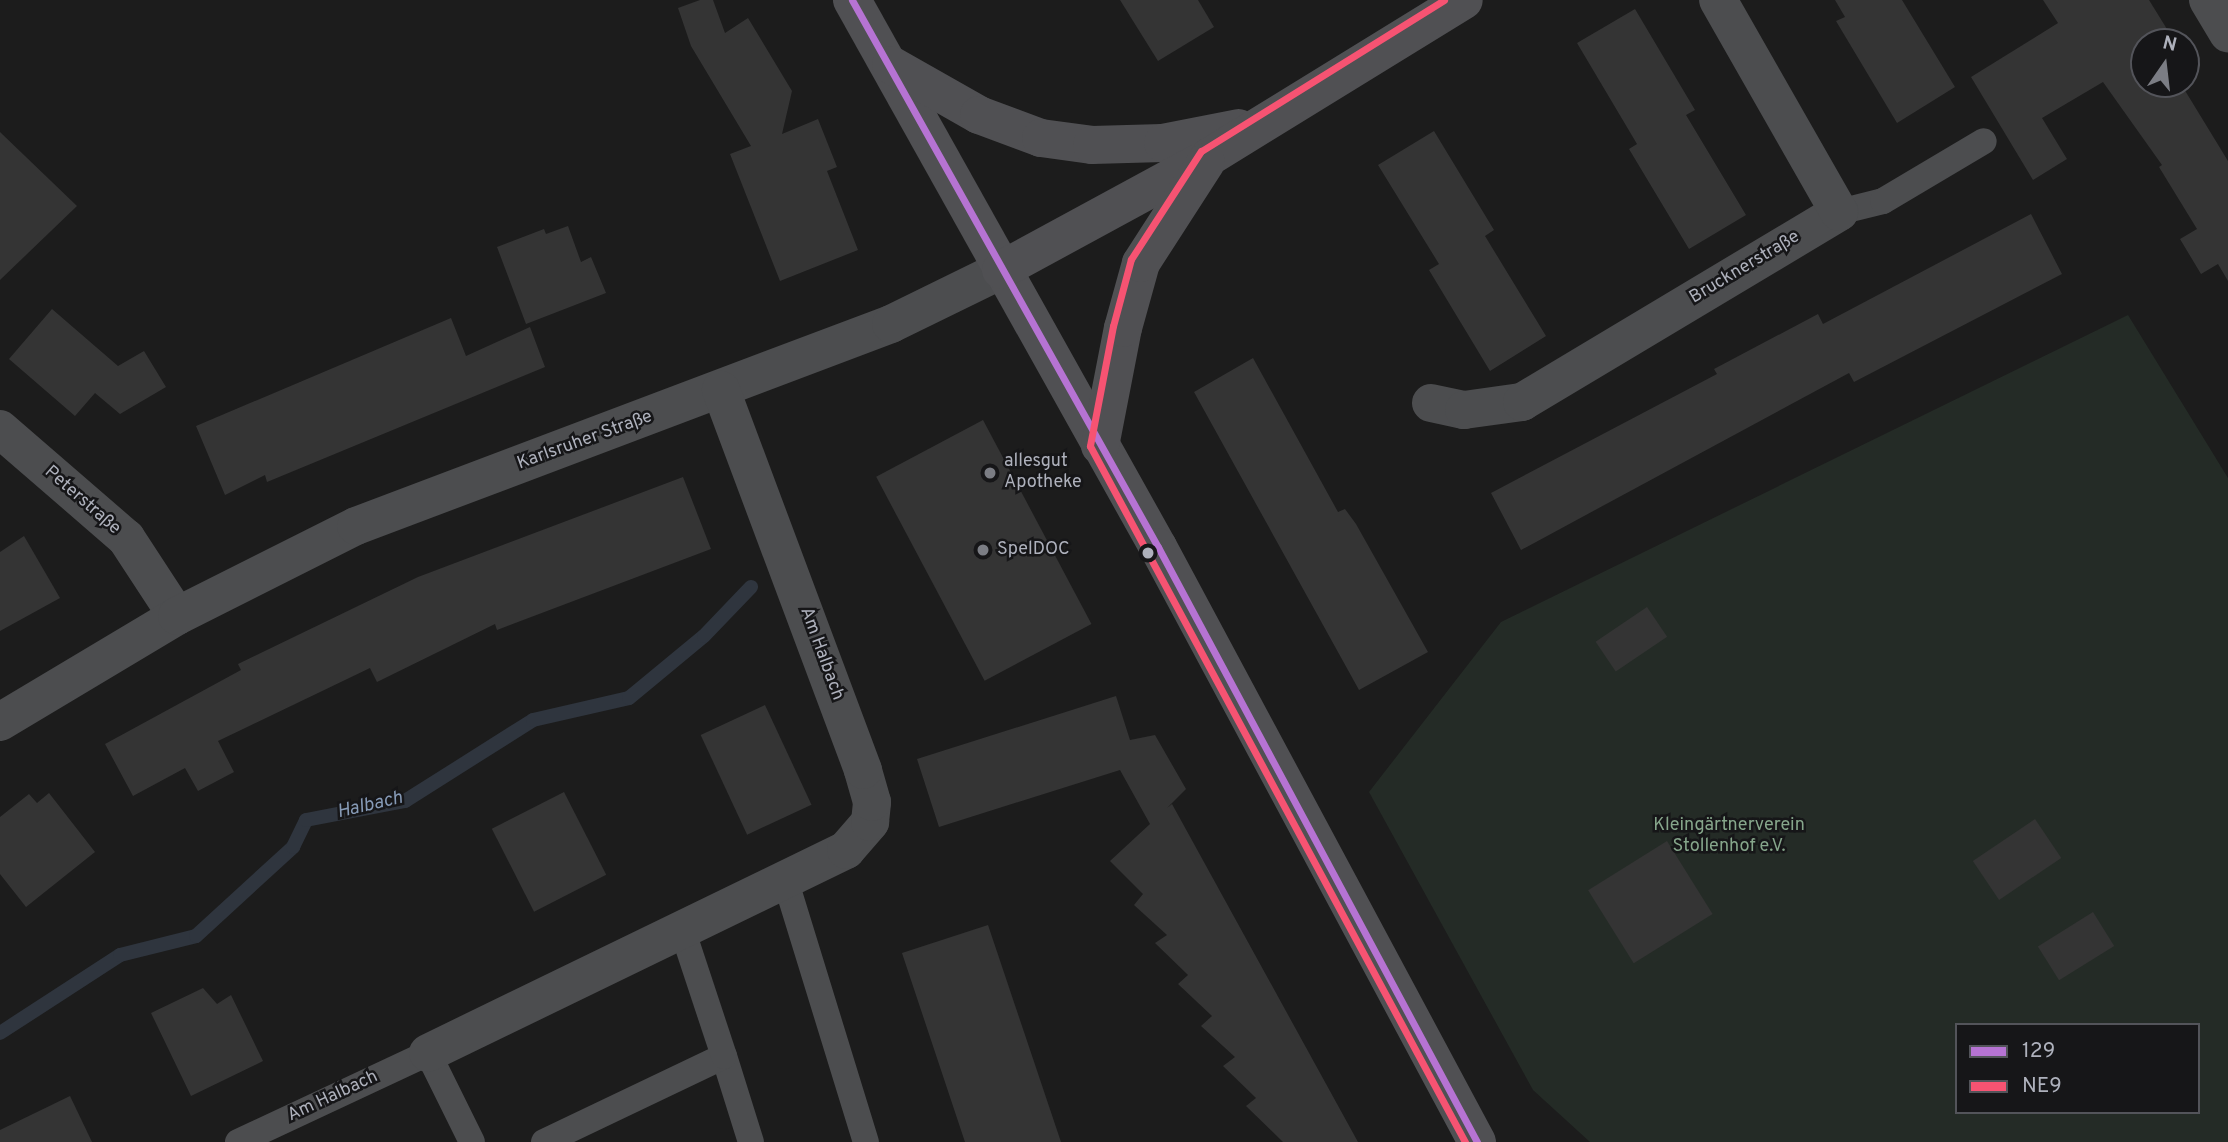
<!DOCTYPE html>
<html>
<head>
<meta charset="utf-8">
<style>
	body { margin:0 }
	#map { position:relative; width:2228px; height:1142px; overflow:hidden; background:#1c1c1c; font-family:Overpass,sans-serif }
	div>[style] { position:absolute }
	.green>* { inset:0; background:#242b26 }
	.stream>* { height:14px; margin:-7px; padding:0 7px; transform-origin:7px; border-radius:7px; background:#2f353e }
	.building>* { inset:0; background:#343434; transform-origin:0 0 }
	.lane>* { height:26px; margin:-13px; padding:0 13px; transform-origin:13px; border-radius:13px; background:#4c4d4f }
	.street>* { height:38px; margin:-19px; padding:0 19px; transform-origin:19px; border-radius:19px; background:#4c4d4f }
	.secondary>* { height:38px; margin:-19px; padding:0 19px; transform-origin:19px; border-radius:19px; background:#505053 }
	.bus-1>* { height:7px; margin:-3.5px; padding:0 3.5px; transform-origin:3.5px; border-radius:3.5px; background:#b673d3 }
	.bus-2>* { height:7px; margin:-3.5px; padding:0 3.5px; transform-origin:3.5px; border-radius:3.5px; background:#f65372 }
	.dots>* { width:19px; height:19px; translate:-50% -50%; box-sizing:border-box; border:4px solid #161618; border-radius:50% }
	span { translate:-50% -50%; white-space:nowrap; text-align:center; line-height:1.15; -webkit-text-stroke:5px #161618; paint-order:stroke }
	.street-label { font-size:18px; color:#aeb1bc }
	.poi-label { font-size:18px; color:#aeb1bc }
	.left { translate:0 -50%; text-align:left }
	.park-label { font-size:18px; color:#86a68b }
	.water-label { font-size:19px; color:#869ab6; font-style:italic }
	.legend { position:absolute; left:1955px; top:1023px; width:245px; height:91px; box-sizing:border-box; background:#161618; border:2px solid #53545a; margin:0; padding:9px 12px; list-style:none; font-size:21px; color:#aeb1bc }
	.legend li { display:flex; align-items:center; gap:14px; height:35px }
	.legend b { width:35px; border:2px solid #53545a }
	.north { position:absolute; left:2130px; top:28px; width:70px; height:70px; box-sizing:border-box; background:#161618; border:2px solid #53545a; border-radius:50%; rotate:14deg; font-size:19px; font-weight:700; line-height:28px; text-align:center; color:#aeb1bc }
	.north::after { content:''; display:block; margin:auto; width:24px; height:32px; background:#7b7d84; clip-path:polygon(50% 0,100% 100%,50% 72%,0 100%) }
</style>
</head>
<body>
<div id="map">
	<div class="green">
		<div style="clip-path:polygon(evenodd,2128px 315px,2228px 478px,2228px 1142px,1590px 1142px,1533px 1090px,1369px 792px,1501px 622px,2128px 315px,1957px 1025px,2198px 1025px,2198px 1112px,1957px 1112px,1957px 1025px)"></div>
	</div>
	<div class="stream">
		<div style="left:0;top:1033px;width:143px;rotate:-33deg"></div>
		<div style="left:120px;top:955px;width:78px;rotate:-14deg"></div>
		<div style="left:196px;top:936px;width:132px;rotate:-42.5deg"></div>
		<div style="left:293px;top:847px;width:30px;rotate:-64deg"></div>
		<div style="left:306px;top:820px;width:101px;rotate:-10.9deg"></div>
		<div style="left:405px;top:801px;width:151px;rotate:-32.3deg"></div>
		<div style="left:533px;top:720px;width:98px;rotate:-12.9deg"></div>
		<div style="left:629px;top:698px;width:97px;rotate:-39.6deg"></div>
		<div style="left:704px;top:636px;width:68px;rotate:-46.2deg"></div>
	</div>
	<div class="building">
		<div style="clip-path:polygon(700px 0,713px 0,725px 33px,748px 18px,792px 91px,782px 134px,818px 119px,837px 167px,827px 171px,858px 250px,780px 281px,730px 154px,751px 146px,691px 46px,678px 8px)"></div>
		<div style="clip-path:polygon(1120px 0,1198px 0,1214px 27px,1158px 61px)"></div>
		<div style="clip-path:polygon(1835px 0,1902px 0,1955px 87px,1897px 123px,1836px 21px,1845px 17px)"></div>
		<div style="clip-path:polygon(2043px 0,2149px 0,2175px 42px,2144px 42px,2144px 84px,2181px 84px,2228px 161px,2228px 281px,2218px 264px,2201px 274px,2180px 239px,2197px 229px,2159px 167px,2162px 165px,2103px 82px,2042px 118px,2067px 159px,2033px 180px,1971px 77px,2058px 23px)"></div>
		<div style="clip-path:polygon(1635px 9px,1695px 110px,1686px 115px,1746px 215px,1689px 249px,1629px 149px,1637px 144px,1577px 43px)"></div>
		<div style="clip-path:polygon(1434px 131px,1494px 230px,1485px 236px,1546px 336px,1490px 371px,1429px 270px,1439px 264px,1378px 165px)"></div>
		<div style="clip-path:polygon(0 132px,77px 206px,0 280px)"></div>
		<div style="clip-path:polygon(2031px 214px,2062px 274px,1854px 382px,1849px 373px,1521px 550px,1491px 493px,1717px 374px,1714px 369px,1818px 314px,1823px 324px)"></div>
		<div style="clip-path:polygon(568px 226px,581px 262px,591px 257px,606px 293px,526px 324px,497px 247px,544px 229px,546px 234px)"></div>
		<div style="clip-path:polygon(52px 309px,118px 366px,144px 351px,166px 387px,120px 414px,95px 393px,75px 416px,9px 359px)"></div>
		<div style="clip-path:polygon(451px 318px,466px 356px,530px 327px,545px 367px,267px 482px,265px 475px,225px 495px,196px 426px)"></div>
		<div style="clip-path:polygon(1253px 358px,1338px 512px,1345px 509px,1356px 524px,1428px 652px,1359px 690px,1194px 392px)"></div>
		<div style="left:983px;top:420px;width:231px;height:121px;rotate:62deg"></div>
		<div style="clip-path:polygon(683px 477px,711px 549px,497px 630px,495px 624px,377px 682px,370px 668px,218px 741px,234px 772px,198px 791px,185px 768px,133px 796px,105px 744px,241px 670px,238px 664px,418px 577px)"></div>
		<div style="clip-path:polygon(24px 536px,60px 598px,0 631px,0 552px)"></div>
		<div style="left:1647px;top:607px;width:36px;height:62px;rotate:56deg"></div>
		<div style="clip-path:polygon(1116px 696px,1130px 740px,1155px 735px,1186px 789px,1167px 808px,1172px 804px,1358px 1142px,1283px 1142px,1246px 1106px,1256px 1098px,1223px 1066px,1235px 1057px,1201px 1026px,1212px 1016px,1178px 984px,1188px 975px,1155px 943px,1167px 935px,1134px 905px,1143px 894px,1110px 861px,1150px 824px,1120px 770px,939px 827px,917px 759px)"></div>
		<div style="left:765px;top:705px;width:110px;height:71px;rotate:65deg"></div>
		<div style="left:564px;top:792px;width:93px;height:81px;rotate:63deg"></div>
		<div style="clip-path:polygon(49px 793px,95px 852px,26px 907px,0 874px,0 817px,29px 794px,37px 803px)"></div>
		<div style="left:2035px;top:819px;width:47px;height:75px;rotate:56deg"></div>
		<div style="left:1667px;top:841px;width:86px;height:93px;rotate:58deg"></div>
		<div style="left:2093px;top:912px;width:40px;height:65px;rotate:58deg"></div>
		<div style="clip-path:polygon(988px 925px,1061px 1142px,965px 1142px,902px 953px)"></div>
		<div style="clip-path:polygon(203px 988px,217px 1004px,231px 995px,263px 1061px,191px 1096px,151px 1013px)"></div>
		<div style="clip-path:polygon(70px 1096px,92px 1142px,0 1142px,0 1130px)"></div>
	</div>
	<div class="lane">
		<div style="left:1839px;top:212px;width:45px;rotate:-14deg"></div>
		<div style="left:1883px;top:201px;width:117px;rotate:-30.7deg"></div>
		<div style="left:785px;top:879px;width:275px;rotate:72.9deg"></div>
		<div style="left:724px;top:1056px;width:90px;rotate:72.6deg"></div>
		<div style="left:238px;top:1142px;width:210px;rotate:-25.1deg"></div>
		<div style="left:428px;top:1053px;width:99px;rotate:63.7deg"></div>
		<div style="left:544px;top:1142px;width:199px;rotate:-25.5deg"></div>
		<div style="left:724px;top:1056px;width:137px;rotate:-108.3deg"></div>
	</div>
	<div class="street">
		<div style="left:2208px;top:0;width:39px;rotate:59deg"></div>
		<div style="left:1431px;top:403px;width:34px;rotate:12deg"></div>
		<div style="left:1464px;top:410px;width:59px;rotate:-7.9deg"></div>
		<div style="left:1522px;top:402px;width:370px;rotate:-30.9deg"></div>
		<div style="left:1839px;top:212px;width:244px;rotate:-119.7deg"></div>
		<div style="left:0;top:429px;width:167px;rotate:40.9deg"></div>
		<div style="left:126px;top:538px;width:93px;rotate:56.8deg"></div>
		<div style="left:0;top:722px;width:206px;rotate:-30.9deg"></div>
		<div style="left:177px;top:616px;width:200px;rotate:-26.7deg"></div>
		<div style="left:356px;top:526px;width:572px;rotate:-20.69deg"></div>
		<div style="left:891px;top:324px;width:123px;rotate:-26.1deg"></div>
		<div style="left:428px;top:1053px;width:465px;rotate:-25.9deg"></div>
		<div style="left:846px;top:850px;width:37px;rotate:-49deg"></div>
		<div style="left:870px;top:822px;width:20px;rotate:-84deg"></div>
		<div style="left:872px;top:802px;width:33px;rotate:-106deg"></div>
		<div style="left:863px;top:770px;width:406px;rotate:-110.5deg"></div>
	</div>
	<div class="secondary">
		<div style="left:852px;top:0;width:627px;rotate:60.78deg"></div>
		<div style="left:1158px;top:547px;width:675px;rotate:61.8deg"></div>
		<div style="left:891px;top:65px;width:101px;rotate:29.6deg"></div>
		<div style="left:979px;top:115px;width:66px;rotate:20.4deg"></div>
		<div style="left:1041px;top:138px;width:51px;rotate:7.8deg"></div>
		<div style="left:1092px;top:145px;width:71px;rotate:-1.6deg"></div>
		<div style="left:1163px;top:143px;width:77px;rotate:-11.2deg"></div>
		<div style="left:1001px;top:270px;width:237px;rotate:-28.5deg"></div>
		<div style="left:1209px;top:157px;width:299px;rotate:-31.6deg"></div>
		<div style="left:1100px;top:446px;width:120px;rotate:-79deg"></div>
		<div style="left:1123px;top:328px;width:67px;rotate:-74.5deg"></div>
		<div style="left:1141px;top:263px;width:120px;rotate:-57.2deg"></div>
	</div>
	<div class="bus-1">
		<div style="left:852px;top:0;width:627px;rotate:60.78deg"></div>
		<div style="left:1158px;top:547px;width:675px;rotate:61.8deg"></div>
	</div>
	<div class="bus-2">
		<div style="left:1444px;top:0;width:286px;rotate:148.1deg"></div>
		<div style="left:1201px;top:151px;width:129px;rotate:122.9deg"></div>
		<div style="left:1131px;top:259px;width:69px;rotate:105deg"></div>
		<div style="left:1113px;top:326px;width:122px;rotate:100.9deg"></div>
		<div style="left:1090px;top:446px;width:791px;rotate:61.68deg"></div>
	</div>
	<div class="dots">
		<div style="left:990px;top:473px;background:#7b7d84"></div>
		<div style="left:983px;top:550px;background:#7b7d84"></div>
		<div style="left:1148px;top:553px;background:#aeb1bc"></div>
	</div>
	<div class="street-label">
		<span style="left:1745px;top:268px;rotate:-31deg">Brucknerstraße</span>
		<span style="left:585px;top:441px;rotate:-20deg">Karlsruher Straße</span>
		<span style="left:82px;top:501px;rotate:41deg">Peterstraße</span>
		<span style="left:821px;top:654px;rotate:70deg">Am Halbach</span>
		<span style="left:333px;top:1097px;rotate:-25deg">Am Halbach</span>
	</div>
	<div class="poi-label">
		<span class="left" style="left:1004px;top:473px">allesgut<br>Apotheke</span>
		<span class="left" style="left:997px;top:550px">SpelDOC</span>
	</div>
	<div class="park-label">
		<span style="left:1729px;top:837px">Kleingärtnerverein<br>Stollenhof e.V.</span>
	</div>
	<div class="water-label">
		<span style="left:370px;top:806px;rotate:-13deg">Halbach</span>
	</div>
	<ul class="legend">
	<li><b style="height:9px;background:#b673d3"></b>129</li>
	<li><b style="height:9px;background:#f65372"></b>NE9</li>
	</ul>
	<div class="north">N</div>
</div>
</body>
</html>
